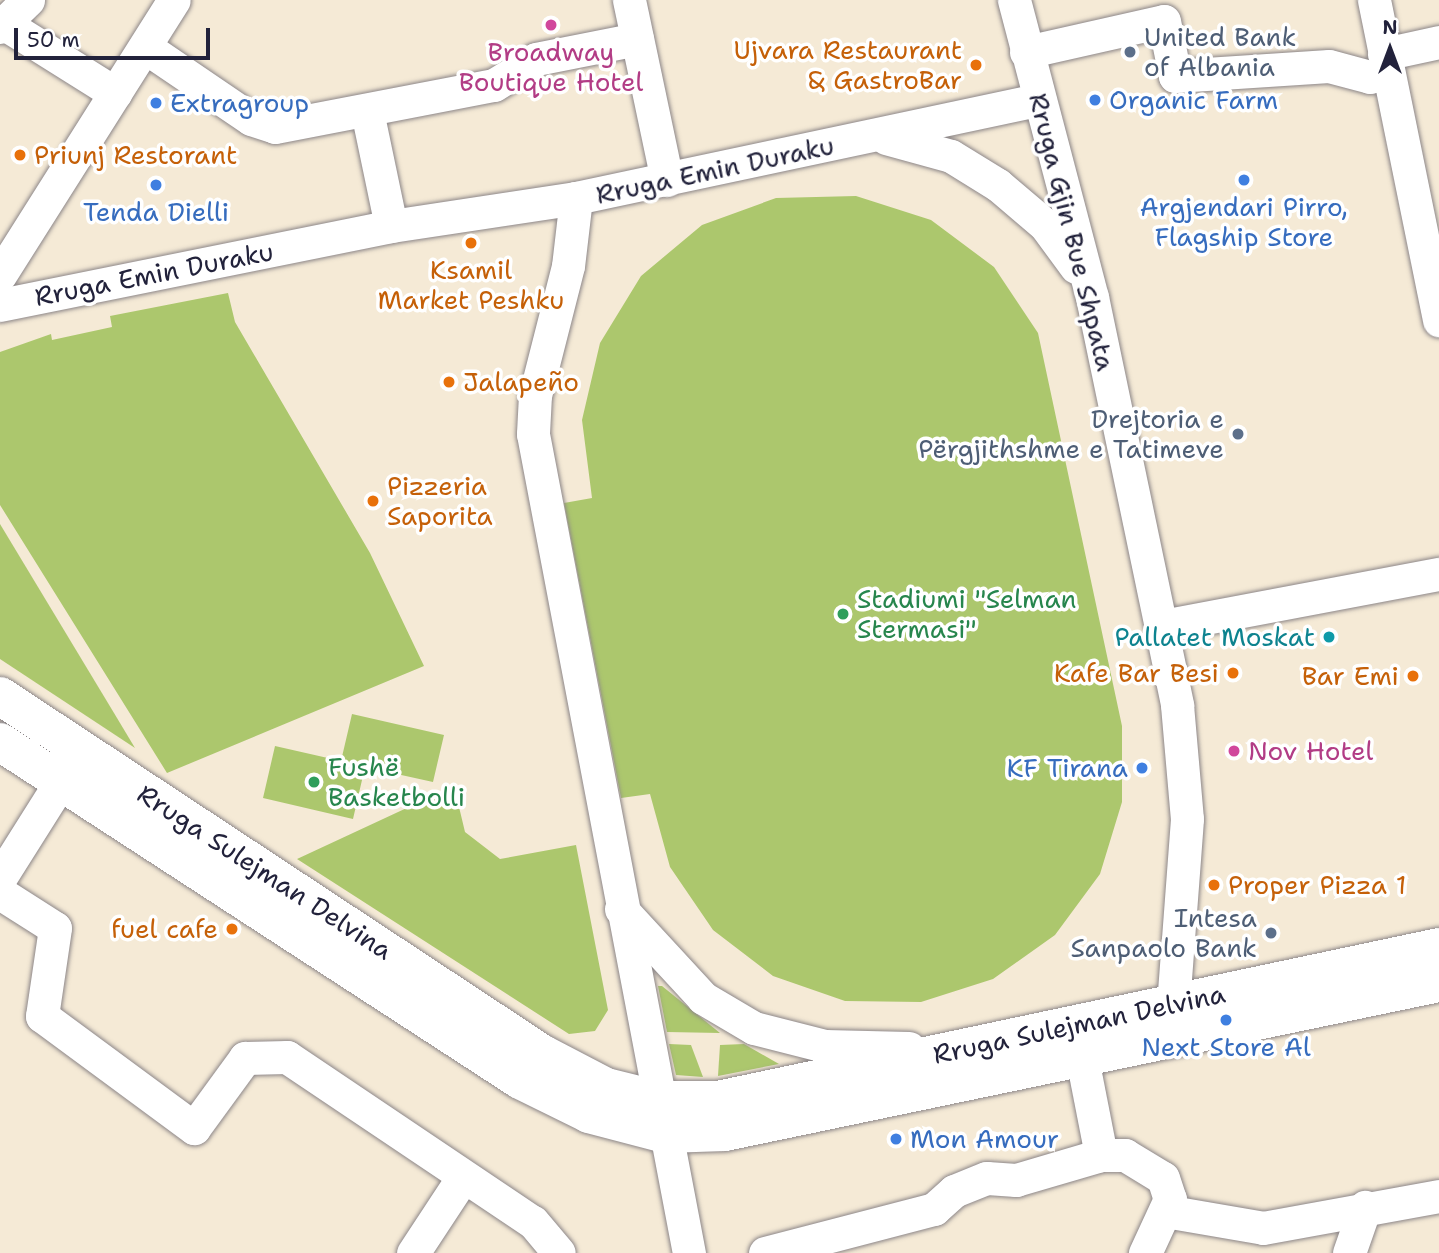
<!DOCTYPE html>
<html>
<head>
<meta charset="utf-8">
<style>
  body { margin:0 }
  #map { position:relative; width:1439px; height:1253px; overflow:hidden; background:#f5ead6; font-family:"Shantell Sans",sans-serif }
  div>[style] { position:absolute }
  .green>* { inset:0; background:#acc76d }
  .roads { filter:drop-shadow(0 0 2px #8c8688) drop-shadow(0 0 2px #8c8688) }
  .minor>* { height:33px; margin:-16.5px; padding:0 16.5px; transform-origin:16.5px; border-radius:16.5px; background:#fff }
  .major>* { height:38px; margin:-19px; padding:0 19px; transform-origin:19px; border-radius:19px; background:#fff }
  .dots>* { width:19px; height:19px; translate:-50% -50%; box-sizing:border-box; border:4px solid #fff; border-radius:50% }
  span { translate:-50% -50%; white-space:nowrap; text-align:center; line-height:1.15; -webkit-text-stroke:7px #fff; paint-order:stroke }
  .service-label { font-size:26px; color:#4e5e75 }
  .left { translate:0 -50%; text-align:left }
  .right { translate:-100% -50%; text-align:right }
  .food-label { font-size:26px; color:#c56008 }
  .hotel-label { font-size:26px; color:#b23c85 }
  .shop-label { font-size:26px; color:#366cbe }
  .street-label { font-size:26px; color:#22223b }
  .leisure-label { font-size:26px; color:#27864d }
  .culture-label { font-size:26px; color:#0d838f }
  .north { position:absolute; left:1355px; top:14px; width:70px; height:70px; -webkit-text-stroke:5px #fff; paint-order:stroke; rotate:0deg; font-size:19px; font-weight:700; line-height:28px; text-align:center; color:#22223b }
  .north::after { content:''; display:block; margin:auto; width:24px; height:32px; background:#22223b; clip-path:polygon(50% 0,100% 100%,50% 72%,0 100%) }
  .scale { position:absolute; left:14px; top:28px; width:196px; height:32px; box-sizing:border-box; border:4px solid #22223b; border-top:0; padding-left:9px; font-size:21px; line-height:24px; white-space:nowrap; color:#22223b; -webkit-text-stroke:5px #fff; paint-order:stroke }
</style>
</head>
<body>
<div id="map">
  <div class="green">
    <i style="clip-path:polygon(856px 196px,931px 220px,994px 267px,1038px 333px,1122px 726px,1122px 802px,1100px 874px,1055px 935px,993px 979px,921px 1002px,845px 1001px,773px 976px,713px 930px,670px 867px,650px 794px,621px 798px,564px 503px,592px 498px,582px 420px,600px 343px,641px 276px,702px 225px,776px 198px)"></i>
    <i style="clip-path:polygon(228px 293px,235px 322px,370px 553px,424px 666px,167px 773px,0 505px,0 352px,51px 334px,52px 340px,112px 327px,110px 316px)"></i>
    <i style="clip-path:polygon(0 524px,114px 713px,135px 748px,0 659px)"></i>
    <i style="clip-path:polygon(352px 714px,444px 735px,433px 782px,365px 767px,353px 819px,263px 798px,275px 746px,341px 761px)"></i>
    <i style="clip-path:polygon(454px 786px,465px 832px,500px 859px,576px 845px,608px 1010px,595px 1031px,569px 1034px,297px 859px)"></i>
    <i style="clip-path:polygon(658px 986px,662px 986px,720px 1033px,667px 1032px)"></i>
    <i style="clip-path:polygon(669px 1044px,691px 1045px,703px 1077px,676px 1075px)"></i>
    <i style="clip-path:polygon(744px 1044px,779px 1064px,718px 1076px,720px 1045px)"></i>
  </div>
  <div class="roads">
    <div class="minor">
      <i style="left:629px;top:0;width:184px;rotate:78.1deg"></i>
      <i style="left:1014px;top:0;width:307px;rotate:75.3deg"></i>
      <i style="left:1092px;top:297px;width:417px;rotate:78.2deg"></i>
      <i style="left:1177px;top:705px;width:114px;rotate:85deg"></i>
      <i style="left:1187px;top:819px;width:186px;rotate:94.3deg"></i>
      <i style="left:1374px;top:0;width:327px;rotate:78.5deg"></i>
      <i style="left:0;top:21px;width:136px;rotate:32.1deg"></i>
      <i style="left:0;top:27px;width:39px;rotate:-44deg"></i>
      <i style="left:145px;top:47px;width:128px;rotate:34.2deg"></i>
      <i style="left:251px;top:119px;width:25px;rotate:18deg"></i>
      <i style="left:275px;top:127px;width:223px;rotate:-10.9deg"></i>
      <i style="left:494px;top:85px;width:49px;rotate:-31.8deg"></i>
      <i style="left:536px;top:59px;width:103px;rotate:-11.2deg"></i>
      <i style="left:1026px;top:52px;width:141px;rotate:-12.7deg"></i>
      <i style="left:1164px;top:21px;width:56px;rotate:78.7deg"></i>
      <i style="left:1175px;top:76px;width:154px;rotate:-3.7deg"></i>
      <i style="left:1329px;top:66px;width:42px;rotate:15deg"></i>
      <i style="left:1370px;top:77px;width:18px;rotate:-13deg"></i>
      <i style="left:1384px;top:54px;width:56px;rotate:-12.3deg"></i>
      <i style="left:367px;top:111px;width:117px;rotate:78.2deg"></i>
      <i style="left:886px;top:138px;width:67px;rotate:15.5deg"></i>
      <i style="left:951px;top:156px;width:55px;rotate:31.7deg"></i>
      <i style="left:998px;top:185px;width:62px;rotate:40.4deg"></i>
      <i style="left:1045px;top:225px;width:52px;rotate:53.6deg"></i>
      <i style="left:576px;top:198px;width:68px;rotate:96.7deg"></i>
      <i style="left:568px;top:266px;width:133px;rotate:104.3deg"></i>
      <i style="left:535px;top:395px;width:39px;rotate:93deg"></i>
      <i style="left:533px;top:434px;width:834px;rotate:79.22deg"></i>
      <i style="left:0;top:275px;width:325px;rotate:-57.7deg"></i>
      <i style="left:0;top:305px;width:399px;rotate:-11.4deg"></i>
      <i style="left:391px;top:226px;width:187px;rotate:-8.6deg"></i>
      <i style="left:576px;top:198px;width:471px;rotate:-12deg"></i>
      <i style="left:1163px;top:626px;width:281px;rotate:-10.7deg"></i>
      <i style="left:0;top:878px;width:115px;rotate:-57.8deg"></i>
      <i style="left:0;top:893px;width:65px;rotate:32.5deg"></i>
      <i style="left:55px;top:928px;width:89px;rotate:98.4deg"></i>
      <i style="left:42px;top:1016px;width:189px;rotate:36.4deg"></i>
      <i style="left:194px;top:1128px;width:87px;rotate:-53.9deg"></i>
      <i style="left:245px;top:1058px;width:42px;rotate:-1.4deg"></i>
      <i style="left:287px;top:1057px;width:296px;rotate:33.9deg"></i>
      <i style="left:533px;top:1222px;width:40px;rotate:50deg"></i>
      <i style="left:621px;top:909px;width:121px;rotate:47.3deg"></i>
      <i style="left:703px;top:998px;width:59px;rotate:30.5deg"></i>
      <i style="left:754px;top:1028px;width:73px;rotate:14.2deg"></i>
      <i style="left:825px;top:1046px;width:84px;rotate:1.4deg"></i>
      <i style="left:1082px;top:1058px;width:99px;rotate:78.9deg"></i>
      <i style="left:1165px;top:1211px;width:99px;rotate:9.8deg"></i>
      <i style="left:1263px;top:1228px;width:179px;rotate:-10.3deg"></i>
      <i style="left:413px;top:1253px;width:91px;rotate:-56.7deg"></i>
      <i style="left:765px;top:1253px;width:175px;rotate:-14.6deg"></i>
      <i style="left:934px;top:1209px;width:27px;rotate:-42deg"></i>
      <i style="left:954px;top:1191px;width:35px;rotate:-22deg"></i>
      <i style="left:987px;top:1178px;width:29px;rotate:4deg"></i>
      <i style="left:1016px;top:1180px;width:89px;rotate:-16.4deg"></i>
      <i style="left:1101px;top:1155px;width:24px"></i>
      <i style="left:1125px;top:1155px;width:44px;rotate:31.2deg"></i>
      <i style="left:1163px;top:1178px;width:22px;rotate:72deg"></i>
      <i style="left:1170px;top:1199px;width:60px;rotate:114.8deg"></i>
      <i style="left:1349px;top:1253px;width:49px;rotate:-70.8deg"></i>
    </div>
    <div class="major">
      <i style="left:0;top:696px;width:648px;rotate:33.42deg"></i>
      <i style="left:541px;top:1053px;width:73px;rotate:27.6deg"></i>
      <i style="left:606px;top:1087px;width:55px;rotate:13.8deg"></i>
      <i style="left:659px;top:1100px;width:59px"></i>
      <i style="left:718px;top:1100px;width:737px;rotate:-11.98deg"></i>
      <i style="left:0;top:742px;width:620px;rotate:33.02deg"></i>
      <i style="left:520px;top:1080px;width:77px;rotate:26.2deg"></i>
      <i style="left:589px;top:1114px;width:79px;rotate:14.7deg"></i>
      <i style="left:665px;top:1134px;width:60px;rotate:-1.9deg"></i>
      <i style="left:725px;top:1132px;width:729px;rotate:-11.79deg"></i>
    </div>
  </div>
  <div class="dots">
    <i style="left:551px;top:25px;background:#d1479c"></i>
    <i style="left:1130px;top:52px;background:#5c6f8a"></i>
    <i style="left:976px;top:65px;background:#e8710a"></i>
    <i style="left:1095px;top:100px;background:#3f7fe0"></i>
    <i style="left:156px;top:103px;background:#3f7fe0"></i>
    <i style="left:20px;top:155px;background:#e8710a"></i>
    <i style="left:1244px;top:180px;background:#3f7fe0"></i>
    <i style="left:156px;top:185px;background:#3f7fe0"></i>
    <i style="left:471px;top:243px;background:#e8710a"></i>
    <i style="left:449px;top:382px;background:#e8710a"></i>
    <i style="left:1238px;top:434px;background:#5c6f8a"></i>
    <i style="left:373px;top:501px;background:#e8710a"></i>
    <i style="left:843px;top:614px;background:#2e9e5b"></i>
    <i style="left:1329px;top:637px;background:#0f9aa8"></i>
    <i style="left:1233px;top:673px;background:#e8710a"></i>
    <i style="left:1413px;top:676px;background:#e8710a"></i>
    <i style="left:1234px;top:751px;background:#d1479c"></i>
    <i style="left:1142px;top:768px;background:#3f7fe0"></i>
    <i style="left:314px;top:782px;background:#2e9e5b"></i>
    <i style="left:1214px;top:885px;background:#e8710a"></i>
    <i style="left:232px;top:929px;background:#e8710a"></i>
    <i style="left:1271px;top:933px;background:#5c6f8a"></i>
    <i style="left:1226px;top:1020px;background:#3f7fe0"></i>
    <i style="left:896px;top:1139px;background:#3f7fe0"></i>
  </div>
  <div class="service-label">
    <span class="left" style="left:1144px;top:52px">United Bank<br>of Albania</span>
    <span class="right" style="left:1224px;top:434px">Drejtoria e<br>Përgjithshme e Tatimeve</span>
    <span class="right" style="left:1257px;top:933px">Intesa<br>Sanpaolo Bank</span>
  </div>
  <div class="food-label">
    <span class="right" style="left:962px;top:65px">Ujvara Restaurant<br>&amp; GastroBar</span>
    <span class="left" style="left:34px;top:155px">Priunj Restorant</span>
    <span style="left:471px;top:285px">Ksamil<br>Market Peshku</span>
    <span class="left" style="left:463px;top:382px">Jalapeño</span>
    <span class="left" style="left:387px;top:501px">Pizzeria<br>Saporita</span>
    <span class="right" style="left:1219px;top:673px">Kafe Bar Besi</span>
    <span class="right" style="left:1399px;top:676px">Bar Emi</span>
    <span class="left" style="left:1228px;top:885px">Proper Pizza 1</span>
    <span class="right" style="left:218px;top:929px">fuel cafe</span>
  </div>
  <div class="hotel-label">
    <span style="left:551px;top:67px">Broadway<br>Boutique Hotel</span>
    <span class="left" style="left:1248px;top:751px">Nov Hotel</span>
  </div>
  <div class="shop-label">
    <span class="left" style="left:1109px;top:100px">Organic Farm</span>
    <span class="left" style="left:170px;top:103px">Extragroup</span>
    <span style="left:1244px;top:222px">Argjendari Pirro,<br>Flagship Store</span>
    <span style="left:156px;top:212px">Tenda Dielli</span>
    <span class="right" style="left:1128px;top:768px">KF Tirana</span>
    <span style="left:1226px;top:1047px">Next Store Al</span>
    <span class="left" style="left:910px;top:1139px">Mon Amour</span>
  </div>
  <div class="street-label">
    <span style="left:715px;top:170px;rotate:-12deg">Rruga Emin Duraku</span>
    <span style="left:1072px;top:232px;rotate:76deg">Rruga Gjin Bue Shpata</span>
    <span style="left:154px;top:274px;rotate:-11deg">Rruga Emin Duraku</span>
    <span style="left:265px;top:872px;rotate:33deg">Rruga Sulejman Delvina</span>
    <span style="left:1079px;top:1024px;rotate:-12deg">Rruga Sulejman Delvina</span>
  </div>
  <div class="leisure-label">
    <span class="left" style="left:857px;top:614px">Stadiumi "Selman<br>Stermasi"</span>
    <span class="left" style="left:328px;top:782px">Fushë<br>Basketbolli</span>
  </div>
  <div class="culture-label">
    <span class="right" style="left:1315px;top:637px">Pallatet Moskat</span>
  </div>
  <div class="north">N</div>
  <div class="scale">50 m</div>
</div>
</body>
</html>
